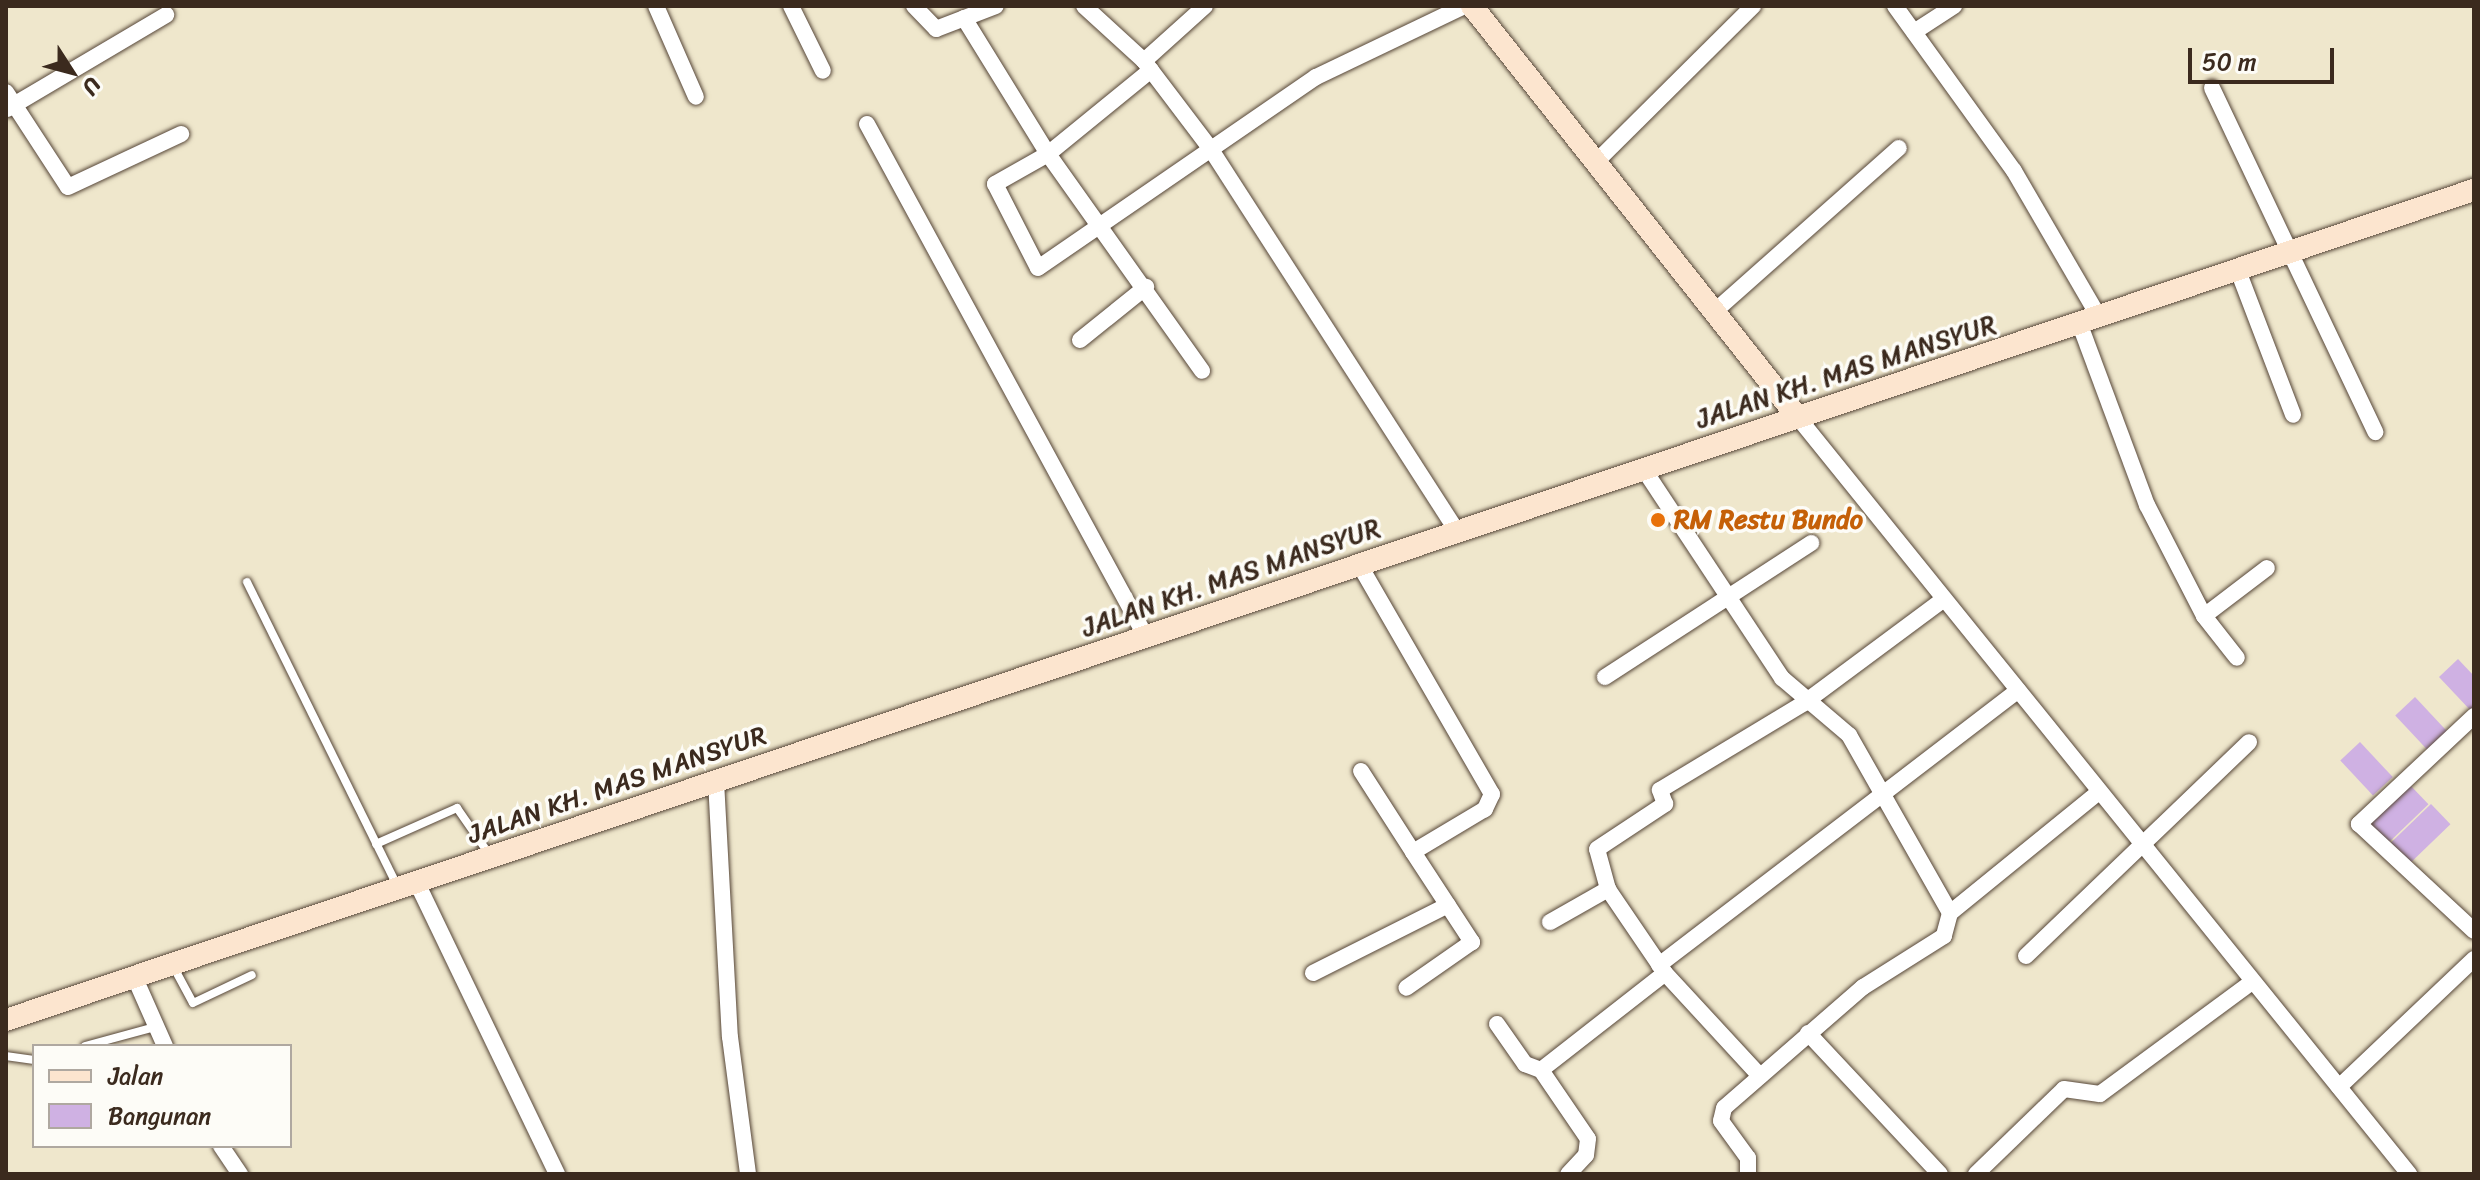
<!DOCTYPE html>
<html>
<head>
<meta charset="utf-8">
<style>
  body { margin:0 }
  #map { position:relative; width:2480px; height:1180px; overflow:hidden; background:#efe7cc; font-family:Sriracha,sans-serif }
  div>[style] { position:absolute }
  .building>* { inset:0; background:#cfb1e3; transform-origin:0 0 }
  .roads { filter:drop-shadow(0 0 2px #564638) drop-shadow(0 0 2px #564638) }
  .lane>* { height:8px; margin:-4px; padding:0 4px; transform-origin:4px; border-radius:4px; background:#fff }
  .street>* { height:16px; margin:-8px; padding:0 8px; transform-origin:8px; border-radius:8px; background:#fff }
  .secondary>* { height:22px; margin:-11px; padding:0 11px; transform-origin:11px; border-radius:11px; background:#fce5cf }
  .dots>* { width:22px; height:22px; translate:-50% -50%; box-sizing:border-box; border:4px solid #fdfcf7; border-radius:50% }
  span { translate:-50% -50%; white-space:nowrap; text-align:center; line-height:1.15; -webkit-text-stroke:7px #fdfcf7; paint-order:stroke }
  .street-label { font-size:26px; color:#3b2a1e }
  .food-label { font-size:26px; color:#c56008; font-weight:700 }
  .left { translate:0 -50%; text-align:left }
  .frame { position:absolute; inset:0; border:8px solid #3b2a1e; pointer-events:none }
  .legend { position:absolute; left:32px; top:1044px; width:260px; height:104px; box-sizing:border-box; background:#fdfcf7; border:2px solid #afa8a0; margin:0; padding:10px 14px; list-style:none; font-size:24px; color:#3b2a1e }
  .legend li { display:flex; align-items:center; gap:16px; height:40px }
  .legend b { width:40px; border:2px solid #afa8a0 }
  .north { position:absolute; left:32px; top:32px; width:80px; height:80px; -webkit-text-stroke:6px #fdfcf7; paint-order:stroke; rotate:126deg; font-size:22px; font-weight:700; line-height:32px; text-align:center; color:#3b2a1e }
  .north::after { content:''; display:block; margin:auto; width:28px; height:36px; background:#3b2a1e; clip-path:polygon(50% 0,100% 100%,50% 72%,0 100%) }
  .scale { position:absolute; left:2188px; top:48px; width:146px; height:36px; box-sizing:border-box; border:4px solid #3b2a1e; border-top:0; padding-left:10px; font-size:24px; line-height:28px; white-space:nowrap; color:#3b2a1e; -webkit-text-stroke:6px #fdfcf7; paint-order:stroke }
</style>
</head>
<body>
<div id="map">
  <div class="building">
    <i style="clip-path:polygon(2458px 659px,2474px 676px,2472px 712px,2439px 677px)"></i>
    <i style="left:2415px;top:697px;width:48px;height:27px;rotate:47deg"></i>
    <i style="left:2360px;top:742px;width:48px;height:27px;rotate:47deg"></i>
    <i style="left:2409px;top:784px;width:28px;height:57px;rotate:46deg"></i>
    <i style="left:2431px;top:804px;width:28px;height:57px;rotate:46deg"></i>
  </div>
  <div class="roads">
    <div class="lane">
      <i style="left:247px;top:582px;width:338px;rotate:63.7deg"></i>
      <i style="left:376px;top:844px;width:89px;rotate:-24deg"></i>
      <i style="left:457px;top:808px;width:60px;rotate:55.2deg"></i>
      <i style="left:172px;top:964px;width:44px;rotate:61.7deg"></i>
      <i style="left:193px;top:1003px;width:65px;rotate:-25.4deg"></i>
      <i style="left:85px;top:1046px;width:73px;rotate:-15.2deg"></i>
      <i style="left:6px;top:1056px;width:28px;rotate:8deg"></i>
    </div>
    <div class="street">
      <i style="left:656px;top:6px;width:99px;rotate:66.3deg"></i>
      <i style="left:791px;top:6px;width:72px;rotate:63.8deg"></i>
      <i style="left:914px;top:6px;width:32px;rotate:46deg"></i>
      <i style="left:936px;top:29px;width:64px;rotate:-21deg"></i>
      <i style="left:1084px;top:6px;width:81px;rotate:42.5deg"></i>
      <i style="left:1144px;top:61px;width:109px;rotate:52.8deg"></i>
      <i style="left:1210px;top:148px;width:456px;rotate:57.2deg"></i>
      <i style="left:1895px;top:6px;width:203px;rotate:54.2deg"></i>
      <i style="left:2014px;top:171px;width:169px;rotate:59.8deg"></i>
      <i style="left:964px;top:18px;width:160px;rotate:58.3deg"></i>
      <i style="left:1048px;top:154px;width:266px;rotate:54.6deg"></i>
      <i style="left:1914px;top:32px;width:48px;rotate:-33deg"></i>
      <i style="left:1144px;top:61px;width:82px;rotate:-42deg"></i>
      <i style="left:1151px;top:70px;width:133px;rotate:140.8deg"></i>
      <i style="left:1048px;top:154px;width:61px;rotate:150.5deg"></i>
      <i style="left:995px;top:184px;width:94px;rotate:62.9deg"></i>
      <i style="left:1038px;top:268px;width:337px;rotate:-34.5deg"></i>
      <i style="left:1316px;top:77px;width:164px;rotate:-25.6deg"></i>
      <i style="left:2212px;top:88px;width:381px;rotate:64.6deg"></i>
      <i style="left:6px;top:92px;width:113px;rotate:56.9deg"></i>
      <i style="left:68px;top:187px;width:125px;rotate:-25.1deg"></i>
      <i style="left:7px;top:109px;width:185px;rotate:-30.6deg"></i>
      <i style="left:867px;top:124px;width:584px;rotate:61.46deg"></i>
      <i style="left:1597px;top:161px;width:220px;rotate:-44.8deg"></i>
      <i style="left:2237px;top:268px;width:157px;rotate:69.1deg"></i>
      <i style="left:1714px;top:312px;width:247px;rotate:-41.6deg"></i>
      <i style="left:2080px;top:325px;width:192px;rotate:69.6deg"></i>
      <i style="left:2147px;top:505px;width:125px;rotate:62.8deg"></i>
      <i style="left:2204px;top:616px;width:53px;rotate:51.8deg"></i>
      <i style="left:1080px;top:340px;width:85px;rotate:-38.8deg"></i>
      <i style="left:1796px;top:415px;width:976px;rotate:51.07deg"></i>
      <i style="left:1643px;top:468px;width:252px;rotate:56.5deg"></i>
      <i style="left:1782px;top:678px;width:88px;rotate:40.4deg"></i>
      <i style="left:1849px;top:735px;width:205px;rotate:60.4deg"></i>
      <i style="left:1950px;top:913px;width:24px;rotate:105deg"></i>
      <i style="left:1944px;top:936px;width:96px;rotate:147.8deg"></i>
      <i style="left:1863px;top:987px;width:184px;rotate:139deg"></i>
      <i style="left:1724px;top:1108px;width:13px;rotate:103deg"></i>
      <i style="left:1721px;top:1121px;width:46px;rotate:53.9deg"></i>
      <i style="left:1748px;top:1158px;width:16px;rotate:90deg"></i>
      <i style="left:1359px;top:564px;width:266px;rotate:60deg"></i>
      <i style="left:1492px;top:794px;width:17px;rotate:115deg"></i>
      <i style="left:1485px;top:809px;width:84px;rotate:149.2deg"></i>
      <i style="left:1413px;top:852px;width:108px;rotate:56.8deg"></i>
      <i style="left:1472px;top:942px;width:80px;rotate:145.1deg"></i>
      <i style="left:2204px;top:616px;width:79px;rotate:-37.3deg"></i>
      <i style="left:1605px;top:677px;width:246px;rotate:-33deg"></i>
      <i style="left:2474px;top:716px;width:158px;rotate:136.8deg"></i>
      <i style="left:2359px;top:824px;width:157px;rotate:42.9deg"></i>
      <i style="left:1361px;top:771px;width:96px;rotate:57.3deg"></i>
      <i style="left:716px;top:781px;width:256px;rotate:86.9deg"></i>
      <i style="left:730px;top:1037px;width:138px;rotate:82.5deg"></i>
      <i style="left:417px;top:883px;width:323px;rotate:64.3deg"></i>
      <i style="left:1950px;top:913px;width:192px;rotate:-39.1deg"></i>
      <i style="left:1550px;top:922px;width:67px;rotate:-29.6deg"></i>
      <i style="left:2026px;top:956px;width:309px;rotate:-43.8deg"></i>
      <i style="left:1659px;top:965px;width:452px;rotate:-37.4deg"></i>
      <i style="left:1313px;top:973px;width:151px;rotate:-26.7deg"></i>
      <i style="left:134px;top:976px;width:77px;rotate:66.1deg"></i>
      <i style="left:1497px;top:1024px;width:49px;rotate:55deg"></i>
      <i style="left:1525px;top:1064px;width:17px;rotate:21deg"></i>
      <i style="left:1541px;top:1070px;width:157px;rotate:-38deg"></i>
      <i style="left:1808px;top:1033px;width:193px;rotate:46.9deg"></i>
      <i style="left:1541px;top:1070px;width:83px;rotate:55.7deg"></i>
      <i style="left:1588px;top:1139px;width:16px;rotate:97deg"></i>
      <i style="left:1586px;top:1155px;width:26px;rotate:133deg"></i>
      <i style="left:1760px;top:1076px;width:140px;rotate:-132.7deg"></i>
      <i style="left:1665px;top:973px;width:102px;rotate:-124.2deg"></i>
      <i style="left:1608px;top:889px;width:41px;rotate:-105.4deg"></i>
      <i style="left:1597px;top:849px;width:82px;rotate:-33.5deg"></i>
      <i style="left:1665px;top:804px;width:15px;rotate:-110deg"></i>
      <i style="left:1660px;top:790px;width:168px;rotate:-31.1deg"></i>
      <i style="left:1804px;top:703px;width:174px;rotate:-36.6deg"></i>
      <i style="left:2339px;top:1087px;width:186px;rotate:-43.5deg"></i>
      <i style="left:221px;top:1146px;width:34px;rotate:56deg"></i>
      <i style="left:1976px;top:1174px;width:122px;rotate:-44deg"></i>
      <i style="left:2064px;top:1089px;width:36px;rotate:8deg"></i>
      <i style="left:2100px;top:1094px;width:189px;rotate:-36.4deg"></i>
    </div>
    <div class="secondary">
      <i style="left:1472px;top:6px;width:522px;rotate:51.61deg"></i>
      <i style="left:6px;top:1020px;width:2604px;rotate:-18.59deg"></i>
    </div>
  </div>
  <div class="dots">
    <i style="left:1658px;top:520px;background:#e8710a"></i>
  </div>
  <div class="street-label">
    <span style="left:1846px;top:372px;rotate:-18deg">JALAN KH. MAS MANSYUR</span>
    <span style="left:1231px;top:578px;rotate:-19deg">JALAN KH. MAS MANSYUR</span>
    <span style="left:617px;top:785px;rotate:-19deg">JALAN KH. MAS MANSYUR</span>
  </div>
  <div class="food-label">
    <span class="left" style="left:1674px;top:520px">RM Restu Bundo</span>
  </div>
  <div class="frame"></div>
  <ul class="legend">
  <li><b style="height:10px;background:#fce5cf"></b>Jalan</li>
  <li><b style="height:22px;background:#cfb1e3"></b>Bangunan</li>
  </ul>
  <div class="north">U</div>
  <div class="scale">50 m</div>
</div>
</body>
</html>
